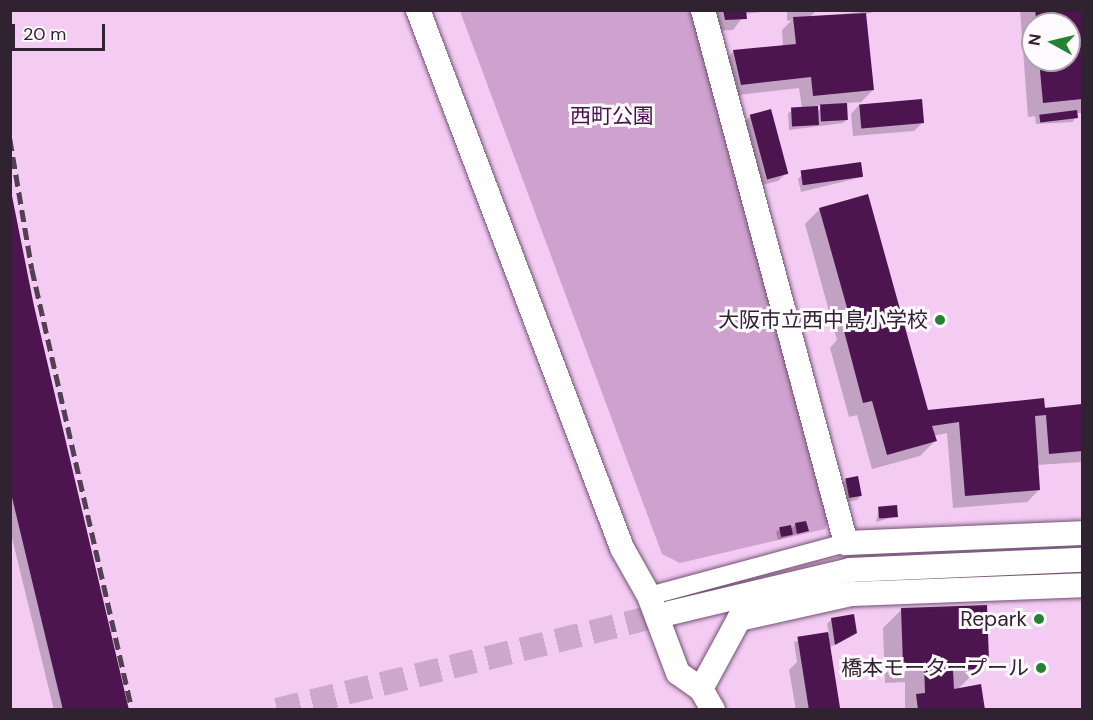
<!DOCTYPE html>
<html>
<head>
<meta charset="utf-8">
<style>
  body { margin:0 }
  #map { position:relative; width:1093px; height:720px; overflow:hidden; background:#f3cbf3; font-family:"DM Sans","Noto Sans JP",sans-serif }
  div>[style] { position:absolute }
  .green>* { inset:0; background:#cea1cf }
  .shadow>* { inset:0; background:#0003 }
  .building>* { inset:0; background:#4d1550; transform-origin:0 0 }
  .minor-tunnel>* { height:24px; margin-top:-12px; transform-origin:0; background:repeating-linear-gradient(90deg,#cca9cc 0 24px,transparent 0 36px) }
  .roads { filter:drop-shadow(0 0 2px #735174) drop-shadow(0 0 2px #735174) }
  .pedestrian>* { height:18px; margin:-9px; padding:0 9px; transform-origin:9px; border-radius:9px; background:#fff }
  .minor>* { height:24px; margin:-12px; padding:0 12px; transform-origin:12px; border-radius:12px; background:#fff }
  .rail>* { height:4.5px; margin-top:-2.25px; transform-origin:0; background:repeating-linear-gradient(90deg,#523f52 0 12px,transparent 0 18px) }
  .dots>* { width:16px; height:16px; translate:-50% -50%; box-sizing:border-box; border:3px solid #fefafe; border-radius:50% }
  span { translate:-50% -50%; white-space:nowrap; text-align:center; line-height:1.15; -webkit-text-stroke:6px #fefafe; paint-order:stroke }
  .park-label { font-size:21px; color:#49104c }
  .poi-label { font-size:21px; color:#312231 }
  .right { translate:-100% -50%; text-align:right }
  .frame { position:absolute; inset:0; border:12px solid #312231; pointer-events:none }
  .north { position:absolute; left:1021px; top:12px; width:60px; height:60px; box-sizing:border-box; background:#fefafe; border:2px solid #aca4ac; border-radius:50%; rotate:278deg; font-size:16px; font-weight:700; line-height:24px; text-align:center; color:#312231 }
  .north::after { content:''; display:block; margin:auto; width:21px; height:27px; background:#258233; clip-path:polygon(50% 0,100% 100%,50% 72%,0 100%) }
  .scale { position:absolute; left:12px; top:24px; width:93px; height:27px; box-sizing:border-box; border:3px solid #312231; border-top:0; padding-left:8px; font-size:18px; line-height:21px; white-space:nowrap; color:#312231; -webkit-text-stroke:4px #fefafe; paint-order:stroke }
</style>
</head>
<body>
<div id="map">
  <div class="green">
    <i style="clip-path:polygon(460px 11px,693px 11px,829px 518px,825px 529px,680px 563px,662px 554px)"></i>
  </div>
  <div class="shadow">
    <i style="clip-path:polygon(708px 10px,776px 10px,745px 14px,733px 30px,713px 31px)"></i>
    <i style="clip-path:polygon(evenodd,787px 10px,817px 10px,810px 17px,882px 10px,865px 14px,873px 90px,861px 102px,845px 103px,847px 119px,843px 123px,789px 130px,788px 113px,802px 108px,799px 88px,730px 96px,722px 63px,734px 51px,783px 46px,782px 30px,792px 20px,787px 21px,787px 10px,824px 105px,817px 112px,816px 106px,824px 105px)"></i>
    <i style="clip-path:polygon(evenodd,1020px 10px,1082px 10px,1082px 113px,1076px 113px,1073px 122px,1036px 124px,1035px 116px,1028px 117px,1020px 10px,1033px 24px,1069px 24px,1069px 60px,1033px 60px,1033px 24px)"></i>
    <i style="clip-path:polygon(859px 105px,922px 123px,914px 131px,853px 136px,851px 114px)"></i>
    <i style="clip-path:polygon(751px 116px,786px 173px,778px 181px,758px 186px,743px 124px)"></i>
    <i style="clip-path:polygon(802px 175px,862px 177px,801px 192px,798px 179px)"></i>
    <i style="clip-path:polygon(10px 188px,33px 306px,127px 710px,54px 710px,10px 530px)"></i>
    <i style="clip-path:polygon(820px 209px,927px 412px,1082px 406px,1082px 462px,1037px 465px,1039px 490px,1027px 502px,953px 508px,947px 433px,933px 436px,935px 441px,920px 456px,872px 469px,857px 415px,849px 417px,830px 348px,837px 340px,805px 224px)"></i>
    <i style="clip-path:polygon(846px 480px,861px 496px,857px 500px,846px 502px,842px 484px)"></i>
    <i style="clip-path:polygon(879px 508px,897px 516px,876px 522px)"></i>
    <i style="clip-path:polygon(795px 525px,807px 530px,778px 540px,776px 532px,780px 529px,790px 530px)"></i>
    <i style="clip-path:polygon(902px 609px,987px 660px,958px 689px,983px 710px,905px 710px,905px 682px,885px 683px,883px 628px)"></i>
    <i style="clip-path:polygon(831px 620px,856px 632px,829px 648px,839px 710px,796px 710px,789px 670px,797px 662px,794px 642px,829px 633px,827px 624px)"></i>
  </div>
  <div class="building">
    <i style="clip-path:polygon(723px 10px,746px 10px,747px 19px,725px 20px)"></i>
    <i style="clip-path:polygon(1035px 10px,1082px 10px,1082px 99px,1043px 103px,1039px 60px,1069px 60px,1069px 24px,1037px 24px)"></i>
    <i style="clip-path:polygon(866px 13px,874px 90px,813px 96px,811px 77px,741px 85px,733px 50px,796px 44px,793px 17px)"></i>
    <i style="left:922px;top:99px;width:24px;height:63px;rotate:85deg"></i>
    <i style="left:847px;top:103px;width:17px;height:27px;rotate:87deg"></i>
    <i style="left:818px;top:106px;width:19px;height:27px;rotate:87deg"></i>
    <i style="left:771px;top:109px;width:67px;height:22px;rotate:75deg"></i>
    <i style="left:1077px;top:110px;width:8px;height:38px;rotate:83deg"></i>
    <i style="left:861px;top:162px;width:15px;height:61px;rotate:82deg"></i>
    <i style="clip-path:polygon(10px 186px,34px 306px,129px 710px,63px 710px,10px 489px)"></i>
    <i style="clip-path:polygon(868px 194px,928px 410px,1044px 398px,1045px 408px,1082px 404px,1082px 451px,1049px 454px,1046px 415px,1035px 416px,1040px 490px,965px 496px,959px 422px,932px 426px,937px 441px,887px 455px,872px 401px,863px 403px,844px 331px,853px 329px,819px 208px)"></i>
    <i style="left:858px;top:476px;width:20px;height:13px;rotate:79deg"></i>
    <i style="left:897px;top:505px;width:12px;height:19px;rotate:85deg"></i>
    <i style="clip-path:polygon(806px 521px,809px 531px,797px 534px,795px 523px)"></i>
    <i style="left:791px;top:525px;width:10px;height:12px;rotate:79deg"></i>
    <i style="clip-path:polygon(987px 605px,989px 661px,981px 661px,981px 669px,953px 670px,954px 689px,981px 684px,985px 710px,918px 710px,916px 694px,925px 693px,924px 664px,903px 665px,901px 608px)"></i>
    <i style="clip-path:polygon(854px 614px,857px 633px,835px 645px,831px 618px)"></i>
    <i style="left:828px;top:632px;width:79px;height:31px;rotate:81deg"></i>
  </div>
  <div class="minor-tunnel">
    <i style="left:277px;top:710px;width:405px;rotate:-13.9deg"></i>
  </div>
  <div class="roads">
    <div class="pedestrian">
      <i style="left:649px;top:596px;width:204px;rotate:-15.1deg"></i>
    </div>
    <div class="minor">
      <i style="left:418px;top:10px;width:575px;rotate:69.23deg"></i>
      <i style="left:622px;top:548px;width:55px;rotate:60.6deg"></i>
      <i style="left:649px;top:596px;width:82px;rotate:69.4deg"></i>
      <i style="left:678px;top:673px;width:28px;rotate:35deg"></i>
      <i style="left:701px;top:689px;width:24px;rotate:60deg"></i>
      <i style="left:703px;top:10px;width:552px;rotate:74.98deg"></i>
      <i style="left:846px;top:543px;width:236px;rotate:-2.4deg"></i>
      <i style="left:670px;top:613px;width:185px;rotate:-13.4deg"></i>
      <i style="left:850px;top:570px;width:232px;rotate:-2.5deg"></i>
      <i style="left:701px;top:689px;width:80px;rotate:-61.5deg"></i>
      <i style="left:739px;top:619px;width:116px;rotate:-12.5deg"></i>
      <i style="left:852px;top:594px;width:230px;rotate:-2.2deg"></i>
    </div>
  </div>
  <div class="rail">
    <i style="left:10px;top:139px;width:132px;rotate:80.4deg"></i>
    <i style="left:32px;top:269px;width:452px;rotate:77.2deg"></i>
  </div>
  <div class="dots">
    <i style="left:940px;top:320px;background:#258233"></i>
    <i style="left:1039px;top:619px;background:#258233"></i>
    <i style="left:1041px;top:668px;background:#258233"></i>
  </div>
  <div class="park-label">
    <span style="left:612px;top:116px">西町公園</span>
  </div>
  <div class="poi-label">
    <span class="right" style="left:928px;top:320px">大阪市立西中島小学校</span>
    <span class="right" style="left:1027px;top:619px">Repark</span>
    <span class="right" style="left:1029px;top:668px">橋本モータープール</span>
  </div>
  <div class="frame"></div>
  <div class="north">N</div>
  <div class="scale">20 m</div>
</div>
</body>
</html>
